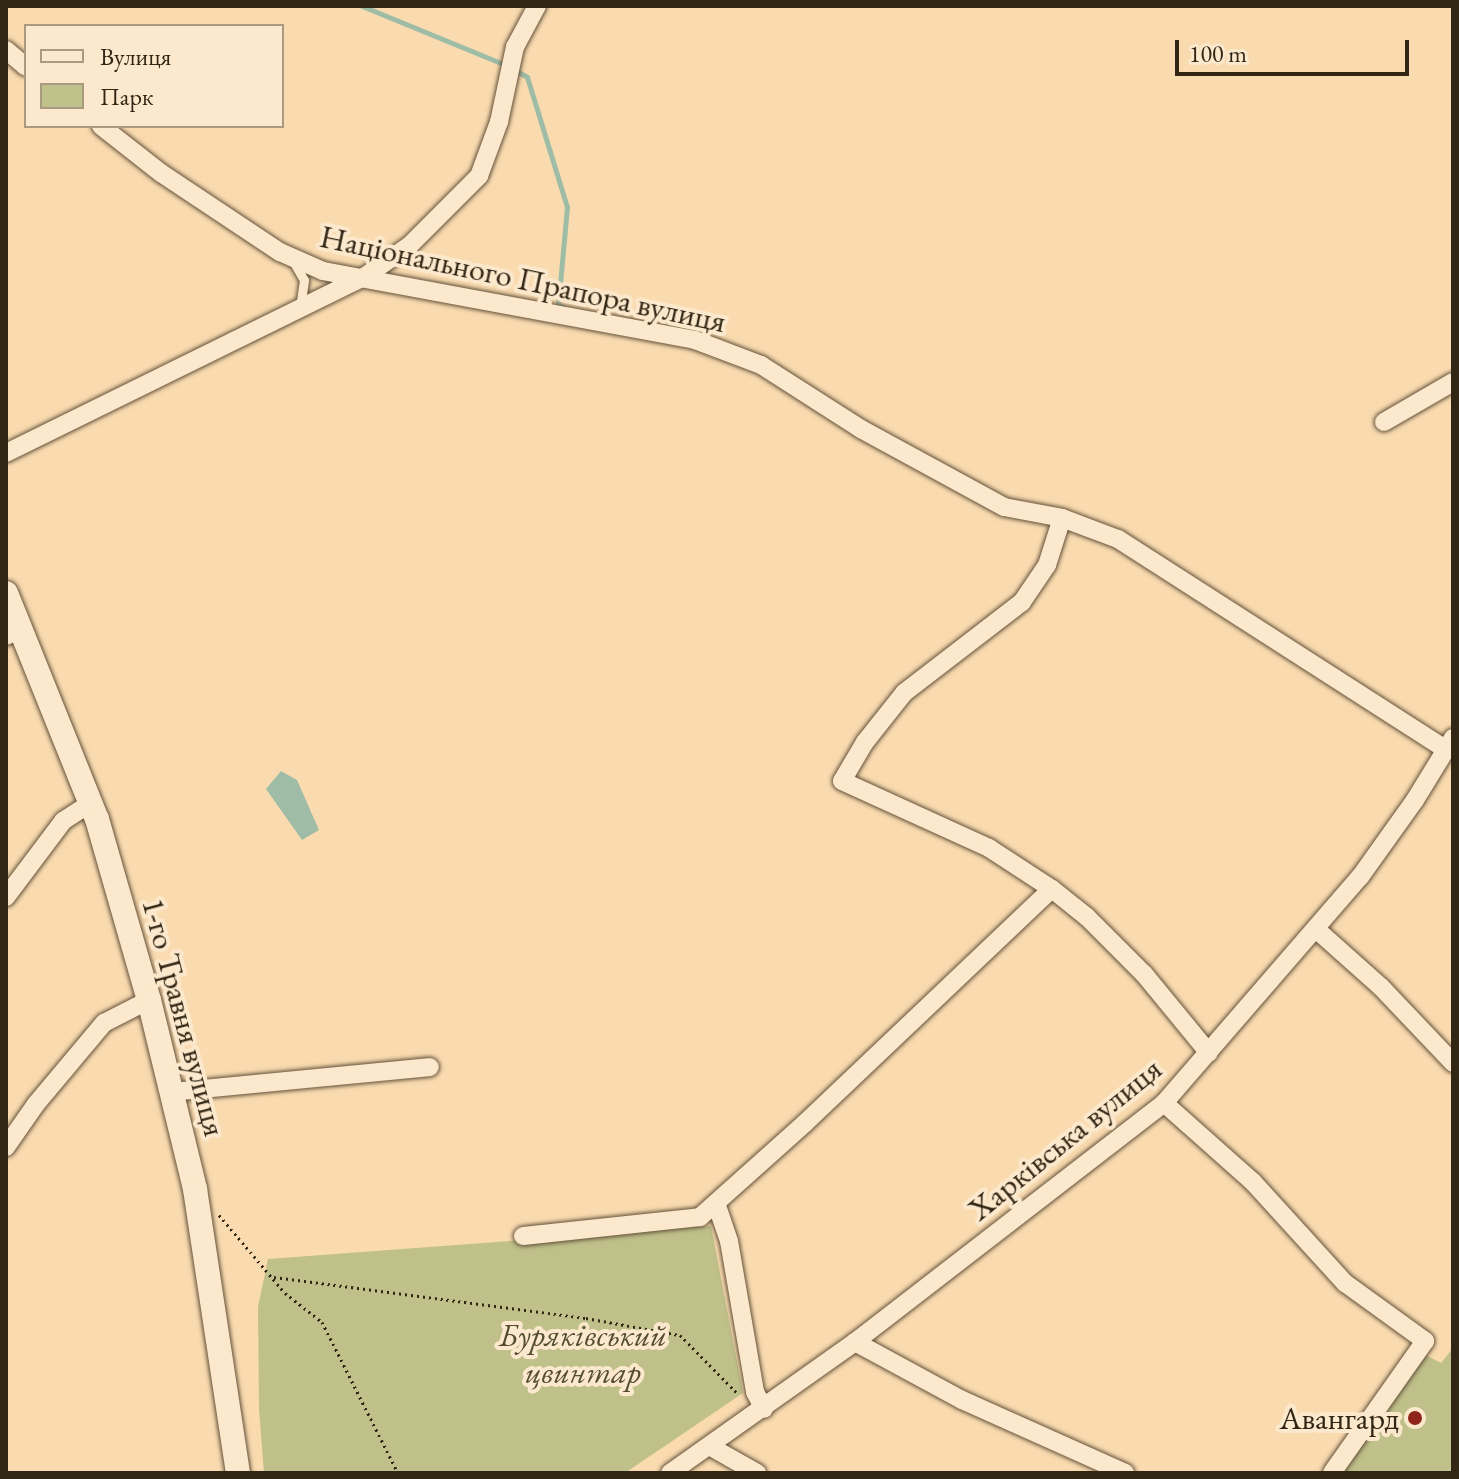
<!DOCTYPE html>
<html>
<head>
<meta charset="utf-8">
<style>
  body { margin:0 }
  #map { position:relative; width:1459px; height:1479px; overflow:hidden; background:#fadbb0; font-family:"EB Garamond",serif }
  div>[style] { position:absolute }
  .green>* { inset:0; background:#bfc08a }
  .water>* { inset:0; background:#9fbca6 }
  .stream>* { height:5px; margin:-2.5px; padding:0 2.5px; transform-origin:2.5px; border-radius:2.5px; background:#9fbca6 }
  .path>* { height:3px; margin-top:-1.5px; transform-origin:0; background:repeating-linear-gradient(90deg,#312514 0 2px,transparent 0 6px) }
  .roads { filter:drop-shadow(0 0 2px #63523b) drop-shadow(0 0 2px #63523b) }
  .lane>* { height:9px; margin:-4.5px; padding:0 4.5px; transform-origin:4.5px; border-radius:4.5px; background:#fce8cc }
  .street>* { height:18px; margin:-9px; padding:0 9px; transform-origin:9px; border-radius:9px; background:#fce8cc }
  .secondary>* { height:24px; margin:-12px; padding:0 12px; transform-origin:12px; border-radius:12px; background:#fce8cc }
  .dots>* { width:22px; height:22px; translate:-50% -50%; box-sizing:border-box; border:4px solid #fce8cc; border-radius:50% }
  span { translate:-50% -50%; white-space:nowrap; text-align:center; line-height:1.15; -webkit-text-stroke:8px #fce8cc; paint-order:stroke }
  .street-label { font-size:32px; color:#312514 }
  .park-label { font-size:32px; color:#544c32; font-style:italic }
  .poi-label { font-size:32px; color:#312514 }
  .right { translate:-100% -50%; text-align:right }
  .frame { position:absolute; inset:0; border:8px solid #312514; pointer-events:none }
  .legend { position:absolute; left:24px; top:24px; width:260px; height:104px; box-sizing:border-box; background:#fce8cc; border:2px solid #ab9a82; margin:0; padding:10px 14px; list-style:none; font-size:24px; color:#312514 }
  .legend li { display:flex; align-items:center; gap:16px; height:40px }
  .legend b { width:40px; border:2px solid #ab9a82 }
  .scale { position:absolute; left:1175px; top:40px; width:234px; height:36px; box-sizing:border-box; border:4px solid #312514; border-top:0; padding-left:10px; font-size:24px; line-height:28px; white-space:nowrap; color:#312514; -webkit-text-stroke:6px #fce8cc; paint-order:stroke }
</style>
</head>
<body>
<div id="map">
  <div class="green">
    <i style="clip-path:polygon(711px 1226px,743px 1393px,625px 1473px,264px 1473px,259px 1409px,258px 1307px,268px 1259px)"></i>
    <i style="clip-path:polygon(1453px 1348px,1453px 1473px,1340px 1473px,1422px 1353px,1441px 1363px)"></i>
  </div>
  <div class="water">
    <i style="clip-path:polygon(281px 771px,297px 780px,319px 830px,302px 840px,266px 789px)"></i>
  </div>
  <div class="stream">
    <i style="left:362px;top:6px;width:156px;rotate:22.3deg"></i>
    <i style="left:515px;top:70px;width:14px;rotate:30deg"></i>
    <i style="left:527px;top:77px;width:136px;rotate:72.9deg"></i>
    <i style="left:567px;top:207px;width:99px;rotate:95.2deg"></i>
    <i style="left:558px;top:306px;width:5px;rotate:11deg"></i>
  </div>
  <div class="path">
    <i style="left:219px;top:1215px;width:102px;rotate:49.8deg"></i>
    <i style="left:285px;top:1293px;width:47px;rotate:38.1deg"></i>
    <i style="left:322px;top:1322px;width:169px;rotate:63.3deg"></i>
    <i style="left:274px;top:1277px;width:315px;rotate:7.5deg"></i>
    <i style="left:586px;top:1318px;width:96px;rotate:10.3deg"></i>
    <i style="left:680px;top:1335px;width:81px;rotate:45.5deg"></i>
  </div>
  <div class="roads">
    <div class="lane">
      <i style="left:293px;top:261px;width:22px;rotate:60deg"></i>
      <i style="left:304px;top:280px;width:27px;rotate:98deg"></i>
    </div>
    <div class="street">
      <i style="left:6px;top:50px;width:26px;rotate:40deg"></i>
      <i style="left:101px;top:126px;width:76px;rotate:38.1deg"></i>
      <i style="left:161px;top:173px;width:143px;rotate:33.6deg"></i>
      <i style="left:280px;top:252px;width:47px;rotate:23.8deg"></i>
      <i style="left:323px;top:271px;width:378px;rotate:10.5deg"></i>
      <i style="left:695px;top:340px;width:71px;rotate:20.7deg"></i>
      <i style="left:761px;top:365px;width:119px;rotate:32.6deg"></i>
      <i style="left:861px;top:429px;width:163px;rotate:28.6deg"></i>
      <i style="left:1004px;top:507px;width:59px;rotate:10.7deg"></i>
      <i style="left:1062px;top:518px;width:60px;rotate:20.6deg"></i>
      <i style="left:1118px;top:539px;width:387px;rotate:32.7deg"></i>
      <i style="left:1384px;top:422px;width:80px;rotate:-30.1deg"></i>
      <i style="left:6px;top:453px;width:399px;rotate:-26.2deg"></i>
      <i style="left:364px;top:277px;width:56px;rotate:-34.8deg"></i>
      <i style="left:410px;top:245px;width:98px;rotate:-45deg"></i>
      <i style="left:479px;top:176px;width:58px;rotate:-69.7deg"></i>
      <i style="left:499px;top:122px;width:77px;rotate:-78deg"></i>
      <i style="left:515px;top:47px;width:47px;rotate:-61.8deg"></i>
      <i style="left:1062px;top:518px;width:49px;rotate:107.7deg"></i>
      <i style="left:1047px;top:565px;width:45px;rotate:124deg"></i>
      <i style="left:1022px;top:602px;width:149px;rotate:142.4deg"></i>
      <i style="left:904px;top:693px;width:63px;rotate:128.5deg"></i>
      <i style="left:865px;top:742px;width:45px;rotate:120.5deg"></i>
      <i style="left:842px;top:781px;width:162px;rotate:24.5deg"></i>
      <i style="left:989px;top:848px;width:75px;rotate:33.1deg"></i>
      <i style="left:1052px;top:889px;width:45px;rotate:38.7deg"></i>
      <i style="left:1087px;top:917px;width:81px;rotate:45deg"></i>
      <i style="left:1144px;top:974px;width:102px;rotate:50.6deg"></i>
      <i style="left:6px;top:636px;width:16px;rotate:-27deg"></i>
      <i style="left:6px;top:897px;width:95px;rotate:-53.1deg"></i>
      <i style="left:63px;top:821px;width:33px;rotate:-33deg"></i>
      <i style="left:1317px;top:930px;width:86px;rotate:41.7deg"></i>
      <i style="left:1381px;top:987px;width:105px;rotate:46.5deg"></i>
      <i style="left:171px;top:1092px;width:260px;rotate:-5.5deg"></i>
      <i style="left:1164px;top:1103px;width:119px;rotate:41.6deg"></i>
      <i style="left:1253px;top:1182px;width:137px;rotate:47.7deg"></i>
      <i style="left:1345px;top:1283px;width:99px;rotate:35.9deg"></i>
      <i style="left:1425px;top:1341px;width:161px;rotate:125.2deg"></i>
      <i style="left:6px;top:1147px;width:52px;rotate:-55.1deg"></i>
      <i style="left:36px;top:1104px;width:106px;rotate:-50deg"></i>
      <i style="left:104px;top:1023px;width:51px;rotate:-27.1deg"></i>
      <i style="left:716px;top:1203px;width:40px;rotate:71.1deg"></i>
      <i style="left:729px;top:1241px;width:153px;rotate:80.2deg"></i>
      <i style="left:755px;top:1392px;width:19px;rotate:62deg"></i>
      <i style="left:523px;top:1236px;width:178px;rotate:-6.1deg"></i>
      <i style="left:700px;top:1217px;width:141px;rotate:-41.8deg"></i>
      <i style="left:805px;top:1123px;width:340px;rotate:-43.5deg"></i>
      <i style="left:855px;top:1342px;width:122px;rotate:28.5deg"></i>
      <i style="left:962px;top:1400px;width:179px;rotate:24.1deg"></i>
      <i style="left:711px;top:1447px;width:53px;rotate:29.5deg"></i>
      <i style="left:670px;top:1473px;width:227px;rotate:-35.3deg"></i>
      <i style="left:855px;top:1342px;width:391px;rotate:-37.7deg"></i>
      <i style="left:1164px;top:1103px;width:299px;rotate:-49.1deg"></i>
      <i style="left:1360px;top:877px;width:95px;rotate:-54.5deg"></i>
      <i style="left:1415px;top:800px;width:73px;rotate:-58.5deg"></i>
    </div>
    <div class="secondary">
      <i style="left:6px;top:593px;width:244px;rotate:68.1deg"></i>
      <i style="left:97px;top:819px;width:188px;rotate:74deg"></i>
      <i style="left:149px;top:1000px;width:195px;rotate:76.3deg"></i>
      <i style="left:195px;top:1189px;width:287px;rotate:81.4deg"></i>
    </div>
  </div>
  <div class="dots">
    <i style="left:1415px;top:1418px;background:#8f2418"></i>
  </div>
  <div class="street-label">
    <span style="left:523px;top:279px;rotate:12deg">Національного Прапора вулиця</span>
    <span style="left:184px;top:1017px;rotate:75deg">1-го Травня вулиця</span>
    <span style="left:1065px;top:1139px;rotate:-39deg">Харківська вулиця</span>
  </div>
  <div class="park-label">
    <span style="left:583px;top:1354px">Буряківський<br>цвинтар</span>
  </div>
  <div class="poi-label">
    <span class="right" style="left:1399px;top:1418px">Авангард</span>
  </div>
  <div class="frame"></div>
  <ul class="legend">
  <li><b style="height:10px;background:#fce8cc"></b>Вулиця</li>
  <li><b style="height:22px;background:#bfc08a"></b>Парк</li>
  </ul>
  <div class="scale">100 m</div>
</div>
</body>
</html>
